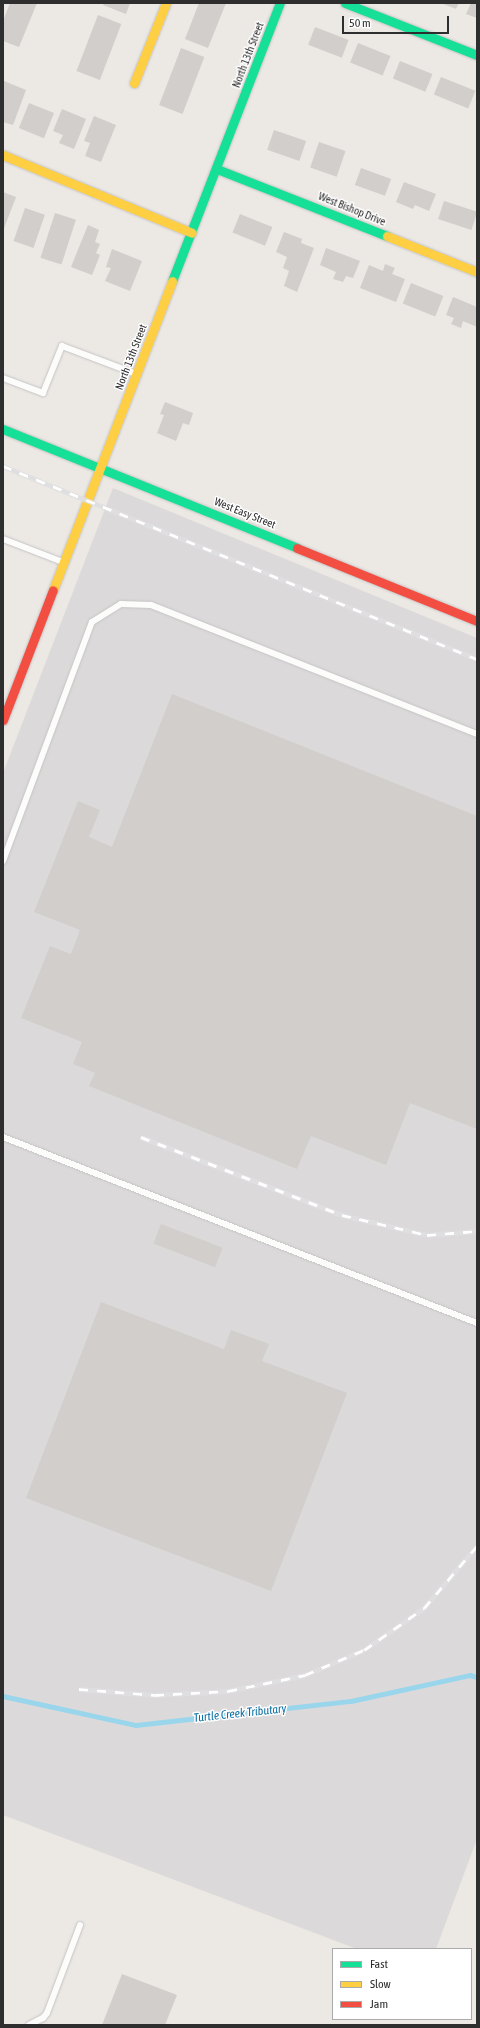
<!DOCTYPE html>
<html>
<head>
<meta charset="utf-8">
<style>
  body { margin:0 }
  #map { position:relative; width:480px; height:2028px; overflow:hidden; background:#ece8e4; font-family:"Asap Condensed",sans-serif }
  div>[style] { position:absolute }
  .industrial>* { inset:0; background:#dcd9db }
  .stream>* { height:4.5px; margin:-2.25px; padding:0 2.25px; transform-origin:2.25px; border-radius:2.25px; background:#99d6ec }
  .building>* { inset:0; background:#d1cecb; transform-origin:0 0 }
  .roads { filter:drop-shadow(0 0 1px #c5c4c5) drop-shadow(0 0 1px #c5c4c5) }
  .lane>* { height:6px; margin:-3px; padding:0 3px; transform-origin:3px; border-radius:3px; background:#fcfcfb }
  .fast>* { height:9px; margin:-4.5px; padding:0 4.5px; transform-origin:4.5px; border-radius:4.5px; background:#16e098 }
  .slow>* { height:9px; margin:-4.5px; padding:0 4.5px; transform-origin:4.5px; border-radius:4.5px; background:#ffcf43 }
  .jam>* { height:9px; margin:-4.5px; padding:0 4.5px; transform-origin:4.5px; border-radius:4.5px; background:#f24e42 }
  .rail>* { height:4.5px; margin-top:-2.25px; transform-origin:0; background:repeating-linear-gradient(90deg,#fff 0 9px,#dfdfe1 0 18px); box-sizing:border-box; border-block:1px solid #dfdfe1 }
  span { translate:-50% -50%; white-space:nowrap; text-align:center; line-height:1.15; -webkit-text-stroke:3px #fff; paint-order:stroke }
  .street-label { font-size:11px; color:#2e2e2e }
  .water-label { font-size:12px; color:#0d6fa3; font-style:italic }
  .frame { position:absolute; inset:0; border:4px solid #2e2e2e; pointer-events:none }
  .legend { position:absolute; left:332px; top:1948px; width:140px; height:72px; box-sizing:border-box; background:#fff; border:1px solid #ababab; margin:0; padding:5px 7px; list-style:none; font-size:12px; color:#2e2e2e }
  .legend li { display:flex; align-items:center; gap:8px; height:20px }
  .legend b { width:20px; border:1px solid #ababab }
  .scale { position:absolute; left:342px; top:16px; width:107px; height:18px; box-sizing:border-box; border:2px solid #2e2e2e; border-top:0; padding-left:5px; font-size:12px; line-height:14px; white-space:nowrap; color:#2e2e2e; -webkit-text-stroke:3px #fff; paint-order:stroke }
</style>
</head>
<body>
<div id="map">
  <div class="industrial">
    <i style="clip-path:polygon(113px 488px,477px 638px,477px 1839px,436px 1949px,357px 1949px,3px 1815px,3px 773px)"></i>
  </div>
  <div class="stream">
    <i style="left:3px;top:1696px;width:136px;rotate:12.3deg"></i>
    <i style="left:136px;top:1725px;width:216px;rotate:-6.4deg"></i>
    <i style="left:351px;top:1701px;width:122px;rotate:-12.3deg"></i>
    <i style="left:470px;top:1675px;width:7px;rotate:16deg"></i>
  </div>
  <div class="building">
    <i style="clip-path:polygon(10px 3px,37px 3px,19px 47px,3px 41px,3px 21px)"></i>
    <i style="clip-path:polygon(104px 3px,130px 3px,126px 14px,103px 5px)"></i>
    <i style="clip-path:polygon(199px 3px,226px 3px,208px 48px,185px 39px)"></i>
    <i style="clip-path:polygon(441px 3px,459px 3px,456px 9px)"></i>
    <i style="clip-path:polygon(471px 3px,477px 3px,477px 18px,466px 14px)"></i>
    <i style="left:98px;top:15px;width:25px;height:60px;rotate:21deg"></i>
    <i style="left:315px;top:27px;width:36px;height:19px;rotate:21deg"></i>
    <i style="left:358px;top:43px;width:35px;height:21px;rotate:22deg"></i>
    <i style="left:181px;top:48px;width:25px;height:61px;rotate:21deg"></i>
    <i style="left:400px;top:61px;width:35px;height:19px;rotate:22deg"></i>
    <i style="left:441px;top:77px;width:37px;height:19px;rotate:22deg"></i>
    <i style="clip-path:polygon(4px 81px,26px 90px,13px 125px,3px 122px)"></i>
    <i style="left:29px;top:103px;width:27px;height:27px;rotate:22deg"></i>
    <i style="clip-path:polygon(62px 109px,86px 119px,74px 149px,59px 143px,63px 135px,53px 131px)"></i>
    <i style="clip-path:polygon(94px 116px,116px 125px,101px 162px,85px 156px,90px 143px,84px 141px)"></i>
    <i style="left:274px;top:130px;width:34px;height:21px;rotate:19deg"></i>
    <i style="left:319px;top:142px;width:28px;height:27px;rotate:19deg"></i>
    <i style="left:361px;top:168px;width:32px;height:18px;rotate:20deg"></i>
    <i style="clip-path:polygon(404px 182px,436px 194px,429px 211px,415px 205px,413px 209px,396px 202px)"></i>
    <i style="clip-path:polygon(3px 192px,16px 197px,3px 231px)"></i>
    <i style="left:444px;top:201px;width:35px;height:19px;rotate:18deg"></i>
    <i style="left:25px;top:208px;width:21px;height:35px;rotate:19deg"></i>
    <i style="left:55px;top:213px;width:22px;height:47px;rotate:18deg"></i>
    <i style="left:240px;top:214px;width:35px;height:20px;rotate:22deg"></i>
    <i style="clip-path:polygon(88px 225px,99px 230px,95px 242px,100px 244px,96px 253px,100px 255px,92px 275px,71px 267px)"></i>
    <i style="clip-path:polygon(284px 232px,302px 239px,301px 243px,314px 248px,297px 292px,284px 286px,289px 271px,283px 268px,287px 257px,276px 252px)"></i>
    <i style="clip-path:polygon(326px 248px,360px 261px,353px 278px,346px 276px,343px 282px,333px 279px,336px 272px,320px 265px)"></i>
    <i style="clip-path:polygon(112px 249px,142px 261px,130px 291px,105px 281px,111px 268px,106px 267px)"></i>
    <i style="clip-path:polygon(385px 264px,395px 268px,392px 274px,405px 279px,396px 302px,360px 288px,369px 265px,383px 271px)"></i>
    <i style="left:411px;top:283px;width:35px;height:22px;rotate:22deg"></i>
    <i style="clip-path:polygon(453px 297px,477px 307px,477px 327px,463px 321px,461px 328px,451px 324px,454px 318px,446px 315px)"></i>
    <i style="clip-path:polygon(165px 402px,193px 413px,189px 425px,183px 423px,176px 441px,157px 433px,164px 415px,160px 414px)"></i>
    <i style="clip-path:polygon(172px 694px,477px 816px,477px 1129px,410px 1103px,386px 1165px,311px 1136px,297px 1169px,89px 1086px,95px 1073px,73px 1064px,82px 1042px,21px 1018px,50px 946px,71px 954px,80px 930px,34px 912px,78px 801px,100px 810px,89px 837px,112px 847px)"></i>
    <i style="left:161px;top:1224px;width:66px;height:21px;rotate:21deg"></i>
    <i style="clip-path:polygon(101px 1302px,224px 1349px,231px 1330px,269px 1344px,262px 1361px,347px 1393px,271px 1591px,26px 1498px)"></i>
    <i style="clip-path:polygon(122px 1974px,177px 1995px,165px 2025px,102px 2025px)"></i>
  </div>
  <div class="roads">
    <div class="lane">
      <i style="left:3px;top:378px;width:43px;rotate:20.6deg"></i>
      <i style="left:43px;top:393px;width:51px;rotate:-68deg"></i>
      <i style="left:62px;top:346px;width:79px;rotate:20.7deg"></i>
      <i style="left:3px;top:539px;width:64px;rotate:21deg"></i>
      <i style="left:3px;top:861px;width:255px;rotate:-69.6deg"></i>
      <i style="left:92px;top:622px;width:34px;rotate:-32deg"></i>
      <i style="left:121px;top:604px;width:30px;rotate:2deg"></i>
      <i style="left:151px;top:605px;width:351px;rotate:21.6deg"></i>
      <i style="left:3px;top:1137px;width:509px;rotate:21.43deg"></i>
      <i style="left:29px;top:2025px;width:16px;rotate:-27deg"></i>
      <i style="left:43px;top:2018px;width:6px;rotate:-51deg"></i>
      <i style="left:47px;top:2013px;width:94px;rotate:-69.4deg"></i>
    </div>
    <div class="fast">
      <i style="left:345px;top:3px;width:142px;rotate:21.5deg"></i>
      <i style="left:217px;top:169px;width:183px;rotate:21.5deg"></i>
      <i style="left:172px;top:281px;width:298px;rotate:-68.8deg"></i>
      <i style="left:3px;top:429px;width:317px;rotate:22deg"></i>
    </div>
    <div class="slow">
      <i style="left:134px;top:83px;width:86px;rotate:-68.2deg"></i>
      <i style="left:3px;top:155px;width:204px;rotate:22.4deg"></i>
      <i style="left:387px;top:236px;width:97px;rotate:21.8deg"></i>
      <i style="left:53px;top:590px;width:331px;rotate:-68.9deg"></i>
    </div>
    <div class="jam">
      <i style="left:297px;top:548px;width:194px;rotate:22.1deg"></i>
      <i style="left:3px;top:720px;width:139px;rotate:-69deg"></i>
    </div>
  </div>
  <div class="rail">
    <i style="left:3px;top:466px;width:512px;rotate:22.15deg"></i>
    <i style="left:141px;top:1137px;width:216px;rotate:21.2deg"></i>
    <i style="left:342px;top:1215px;width:87px;rotate:13.2deg"></i>
    <i style="left:427px;top:1235px;width:50px;rotate:-4.6deg"></i>
    <i style="left:79px;top:1689px;width:76px;rotate:4.5deg"></i>
    <i style="left:155px;top:1695px;width:73px;rotate:-3.1deg"></i>
    <i style="left:228px;top:1691px;width:79px;rotate:-11.7deg"></i>
    <i style="left:305px;top:1675px;width:64px;rotate:-23deg"></i>
    <i style="left:364px;top:1650px;width:73px;rotate:-35deg"></i>
    <i style="left:424px;top:1608px;width:82px;rotate:-49.5deg"></i>
  </div>
  <div class="street-label">
    <span style="left:248px;top:55px;rotate:-69deg">North 13th Street</span>
    <span style="left:352px;top:209px;rotate:22deg">West Bishop Drive</span>
    <span style="left:131px;top:357px;rotate:-69deg">North 13th Street</span>
    <span style="left:245px;top:513px;rotate:22deg">West Easy Street</span>
  </div>
  <div class="water-label">
    <span style="left:240px;top:1714px;rotate:-6deg">Turtle Creek Tributary</span>
  </div>
  <div class="frame"></div>
  <ul class="legend">
  <li><b style="height:5px;background:#16e098"></b>Fast</li>
  <li><b style="height:5px;background:#ffcf43"></b>Slow</li>
  <li><b style="height:5px;background:#f24e42"></b>Jam</li>
  </ul>
  <div class="scale">50 m</div>
</div>
</body>
</html>
